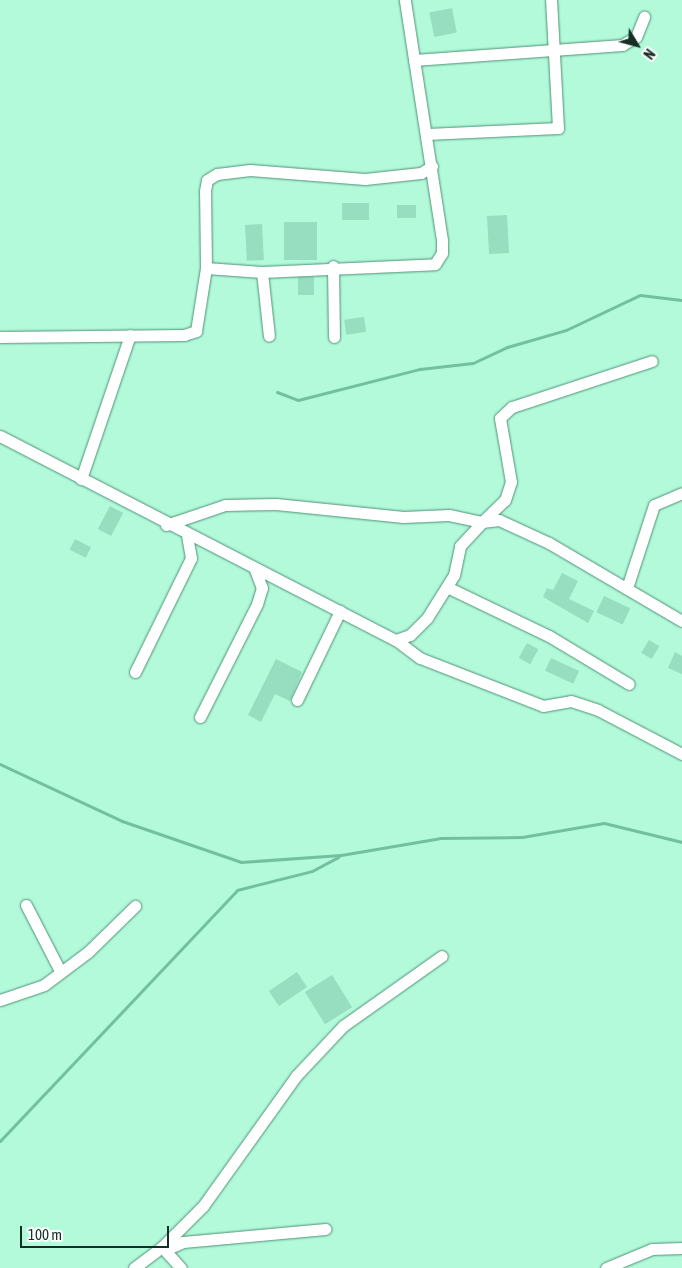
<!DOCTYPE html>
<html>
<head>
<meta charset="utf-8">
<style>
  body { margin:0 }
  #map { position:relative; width:682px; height:1268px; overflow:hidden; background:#b3fadb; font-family:"Asap Condensed",sans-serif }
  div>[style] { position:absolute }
  .stream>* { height:3px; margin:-1.5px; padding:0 1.5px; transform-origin:1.5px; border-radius:1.5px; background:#73c0a0 }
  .building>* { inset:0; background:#97ddbf; transform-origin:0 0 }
  .roads { filter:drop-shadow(0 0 1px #4e9277) drop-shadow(0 0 1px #4e9277) }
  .street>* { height:11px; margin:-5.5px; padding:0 5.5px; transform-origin:5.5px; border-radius:5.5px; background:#fff }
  span { translate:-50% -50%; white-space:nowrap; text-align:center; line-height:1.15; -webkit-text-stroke:5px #fff; paint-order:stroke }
  .north { position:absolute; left:612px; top:20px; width:50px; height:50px; -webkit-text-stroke:4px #fff; paint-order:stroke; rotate:127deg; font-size:14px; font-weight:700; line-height:20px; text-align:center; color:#133025 }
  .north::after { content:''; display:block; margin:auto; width:18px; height:22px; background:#133025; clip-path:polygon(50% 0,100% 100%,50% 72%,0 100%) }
  .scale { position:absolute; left:20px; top:1226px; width:149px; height:22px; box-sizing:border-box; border:2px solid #133025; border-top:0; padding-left:6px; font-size:15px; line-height:18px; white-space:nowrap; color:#133025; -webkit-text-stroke:4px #fff; paint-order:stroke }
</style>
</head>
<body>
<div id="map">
  <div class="stream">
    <i style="left:277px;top:392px;width:22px;rotate:21deg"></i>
    <i style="left:298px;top:400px;width:126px;rotate:-14.3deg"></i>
    <i style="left:420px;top:369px;width:53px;rotate:-6.5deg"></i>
    <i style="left:473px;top:363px;width:38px;rotate:-25deg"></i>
    <i style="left:507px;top:347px;width:61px;rotate:-16.1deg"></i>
    <i style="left:566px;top:330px;width:82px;rotate:-25.3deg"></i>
    <i style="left:640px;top:295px;width:42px;rotate:6.8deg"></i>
    <i style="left:0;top:764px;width:135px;rotate:25deg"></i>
    <i style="left:122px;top:821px;width:126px;rotate:19deg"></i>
    <i style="left:241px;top:862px;width:100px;rotate:-4deg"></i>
    <i style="left:341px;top:855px;width:100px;rotate:-9.7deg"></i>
    <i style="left:440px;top:838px;width:82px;rotate:-0.7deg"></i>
    <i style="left:522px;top:837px;width:83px;rotate:-9.7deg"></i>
    <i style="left:604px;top:823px;width:80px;rotate:13.7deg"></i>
    <i style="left:0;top:1141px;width:345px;rotate:-46.6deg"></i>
    <i style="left:237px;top:890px;width:77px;rotate:-14.2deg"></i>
    <i style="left:312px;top:871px;width:30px;rotate:-28deg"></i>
  </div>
  <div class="building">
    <i style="left:452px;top:8px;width:25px;height:23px;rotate:79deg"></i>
    <i style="left:342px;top:203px;width:27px;height:17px"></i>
    <i style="left:416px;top:205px;width:13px;height:19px;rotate:90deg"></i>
    <i style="left:507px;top:215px;width:38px;height:20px;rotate:87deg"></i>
    <i style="left:284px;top:222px;width:33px;height:38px"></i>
    <i style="left:262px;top:224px;width:36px;height:17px;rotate:87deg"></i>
    <i style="left:314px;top:277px;width:18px;height:16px;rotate:90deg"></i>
    <i style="left:364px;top:317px;width:15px;height:20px;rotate:82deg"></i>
    <i style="left:110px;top:506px;width:15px;height:26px;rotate:28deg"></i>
    <i style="left:75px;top:539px;width:18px;height:12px;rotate:27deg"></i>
    <i style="clip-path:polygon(562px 573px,578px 581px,569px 599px,594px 611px,588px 623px,543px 597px,547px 588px,553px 590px)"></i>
    <i style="left:604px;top:596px;width:29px;height:18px;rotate:25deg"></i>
    <i style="left:649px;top:640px;width:12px;height:15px;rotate:31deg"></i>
    <i style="left:527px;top:643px;width:13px;height:17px;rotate:29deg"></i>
    <i style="clip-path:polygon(675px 652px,682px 656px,682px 674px,668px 668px)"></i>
    <i style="left:551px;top:658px;width:31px;height:14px;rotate:25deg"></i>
    <i style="clip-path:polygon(276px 659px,302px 672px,290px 701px,275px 694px,261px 722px,248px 715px)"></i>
    <i style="left:297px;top:972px;width:18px;height:34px;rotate:56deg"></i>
    <i style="left:332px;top:975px;width:38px;height:32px;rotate:58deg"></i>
  </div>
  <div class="roads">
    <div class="street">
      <i style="left:414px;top:60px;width:209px;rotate:-4.1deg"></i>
      <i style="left:622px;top:45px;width:16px;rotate:-30deg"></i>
      <i style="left:636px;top:37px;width:22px;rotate:-68deg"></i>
      <i style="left:427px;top:134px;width:131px;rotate:-2.6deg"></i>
      <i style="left:558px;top:128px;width:128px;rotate:-93.1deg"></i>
      <i style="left:333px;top:266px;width:71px;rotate:89.2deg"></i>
      <i style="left:206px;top:268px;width:56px;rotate:4.1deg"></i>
      <i style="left:262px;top:272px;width:173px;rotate:-2.6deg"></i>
      <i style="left:435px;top:264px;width:13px;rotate:-58deg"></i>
      <i style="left:442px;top:253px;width:13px;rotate:-90deg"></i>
      <i style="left:442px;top:240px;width:243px;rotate:-98.8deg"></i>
      <i style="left:262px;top:272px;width:64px;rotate:83.8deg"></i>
      <i style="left:0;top:337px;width:184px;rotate:-0.6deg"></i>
      <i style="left:184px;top:335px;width:13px;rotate:-18deg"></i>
      <i style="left:196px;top:331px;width:64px;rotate:-81deg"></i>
      <i style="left:206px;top:268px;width:77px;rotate:-90.7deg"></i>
      <i style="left:205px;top:191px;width:11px;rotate:-80deg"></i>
      <i style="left:207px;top:180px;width:12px;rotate:-31deg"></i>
      <i style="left:217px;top:174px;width:33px;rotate:-7deg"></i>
      <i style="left:250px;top:170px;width:115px;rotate:4.5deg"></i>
      <i style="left:365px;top:179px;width:56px;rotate:-6.1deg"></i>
      <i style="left:421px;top:173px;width:13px;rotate:-32deg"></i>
      <i style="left:0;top:436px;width:445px;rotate:27.3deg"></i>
      <i style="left:396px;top:640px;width:30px;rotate:37deg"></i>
      <i style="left:420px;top:658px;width:132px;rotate:21.3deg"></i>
      <i style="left:543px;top:706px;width:28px;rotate:-10deg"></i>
      <i style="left:571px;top:701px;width:28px;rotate:18deg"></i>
      <i style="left:598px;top:710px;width:95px;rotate:27.6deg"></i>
      <i style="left:81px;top:479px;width:152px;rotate:-71.2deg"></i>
      <i style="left:166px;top:525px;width:62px;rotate:-18.7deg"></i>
      <i style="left:225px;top:505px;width:51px;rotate:-1.1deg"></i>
      <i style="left:276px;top:504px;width:128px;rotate:5.8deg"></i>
      <i style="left:403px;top:517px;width:46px;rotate:-2.5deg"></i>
      <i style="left:449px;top:515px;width:34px;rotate:12deg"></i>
      <i style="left:482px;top:522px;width:32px;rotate:-44deg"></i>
      <i style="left:505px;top:500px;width:19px;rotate:-72deg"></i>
      <i style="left:511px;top:482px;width:65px;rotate:-99.8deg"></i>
      <i style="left:500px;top:418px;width:16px;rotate:-43deg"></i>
      <i style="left:512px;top:407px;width:147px;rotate:-18.2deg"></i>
      <i style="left:447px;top:587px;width:113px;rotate:25.7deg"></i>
      <i style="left:549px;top:636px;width:93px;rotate:31deg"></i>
      <i style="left:627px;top:588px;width:87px;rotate:-72deg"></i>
      <i style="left:654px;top:505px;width:30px;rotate:-23deg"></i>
      <i style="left:396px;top:640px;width:15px;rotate:-20deg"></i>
      <i style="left:410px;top:635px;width:24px;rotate:-45deg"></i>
      <i style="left:427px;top:618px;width:51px;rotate:-57.9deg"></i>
      <i style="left:454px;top:575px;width:30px;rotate:-78deg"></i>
      <i style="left:460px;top:546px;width:33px;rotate:-47deg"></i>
      <i style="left:482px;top:522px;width:17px;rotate:-7deg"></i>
      <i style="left:499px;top:520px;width:55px;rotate:24.7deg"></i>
      <i style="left:549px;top:543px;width:154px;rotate:30.4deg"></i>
      <i style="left:135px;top:672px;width:127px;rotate:-63.8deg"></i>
      <i style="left:191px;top:558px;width:22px;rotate:-100deg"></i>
      <i style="left:297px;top:700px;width:99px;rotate:-64.2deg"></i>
      <i style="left:200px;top:717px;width:127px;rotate:-63.2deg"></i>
      <i style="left:257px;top:604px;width:17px;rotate:-73deg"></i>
      <i style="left:262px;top:588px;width:19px;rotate:-111deg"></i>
      <i style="left:26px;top:905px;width:74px;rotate:62.7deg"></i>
      <i style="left:0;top:1000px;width:46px;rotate:-18.8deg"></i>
      <i style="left:44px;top:985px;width:55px;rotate:-36.9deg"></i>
      <i style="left:88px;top:952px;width:66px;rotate:-44.4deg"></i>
      <i style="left:162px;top:1247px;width:58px;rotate:-45deg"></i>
      <i style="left:203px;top:1206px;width:160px;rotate:-54.4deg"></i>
      <i style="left:296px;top:1076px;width:69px;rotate:-46.8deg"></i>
      <i style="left:343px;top:1026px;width:121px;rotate:-35.3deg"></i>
      <i style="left:165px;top:1250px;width:20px;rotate:-24deg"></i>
      <i style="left:183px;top:1242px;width:143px;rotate:-5.2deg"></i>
      <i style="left:134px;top:1268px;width:35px;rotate:-37deg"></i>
      <i style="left:162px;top:1247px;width:28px;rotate:48deg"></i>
      <i style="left:606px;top:1268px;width:50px;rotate:-22.4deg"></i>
      <i style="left:652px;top:1249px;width:30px;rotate:-2deg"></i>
    </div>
  </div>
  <div class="north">N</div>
  <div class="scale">100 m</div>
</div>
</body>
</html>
